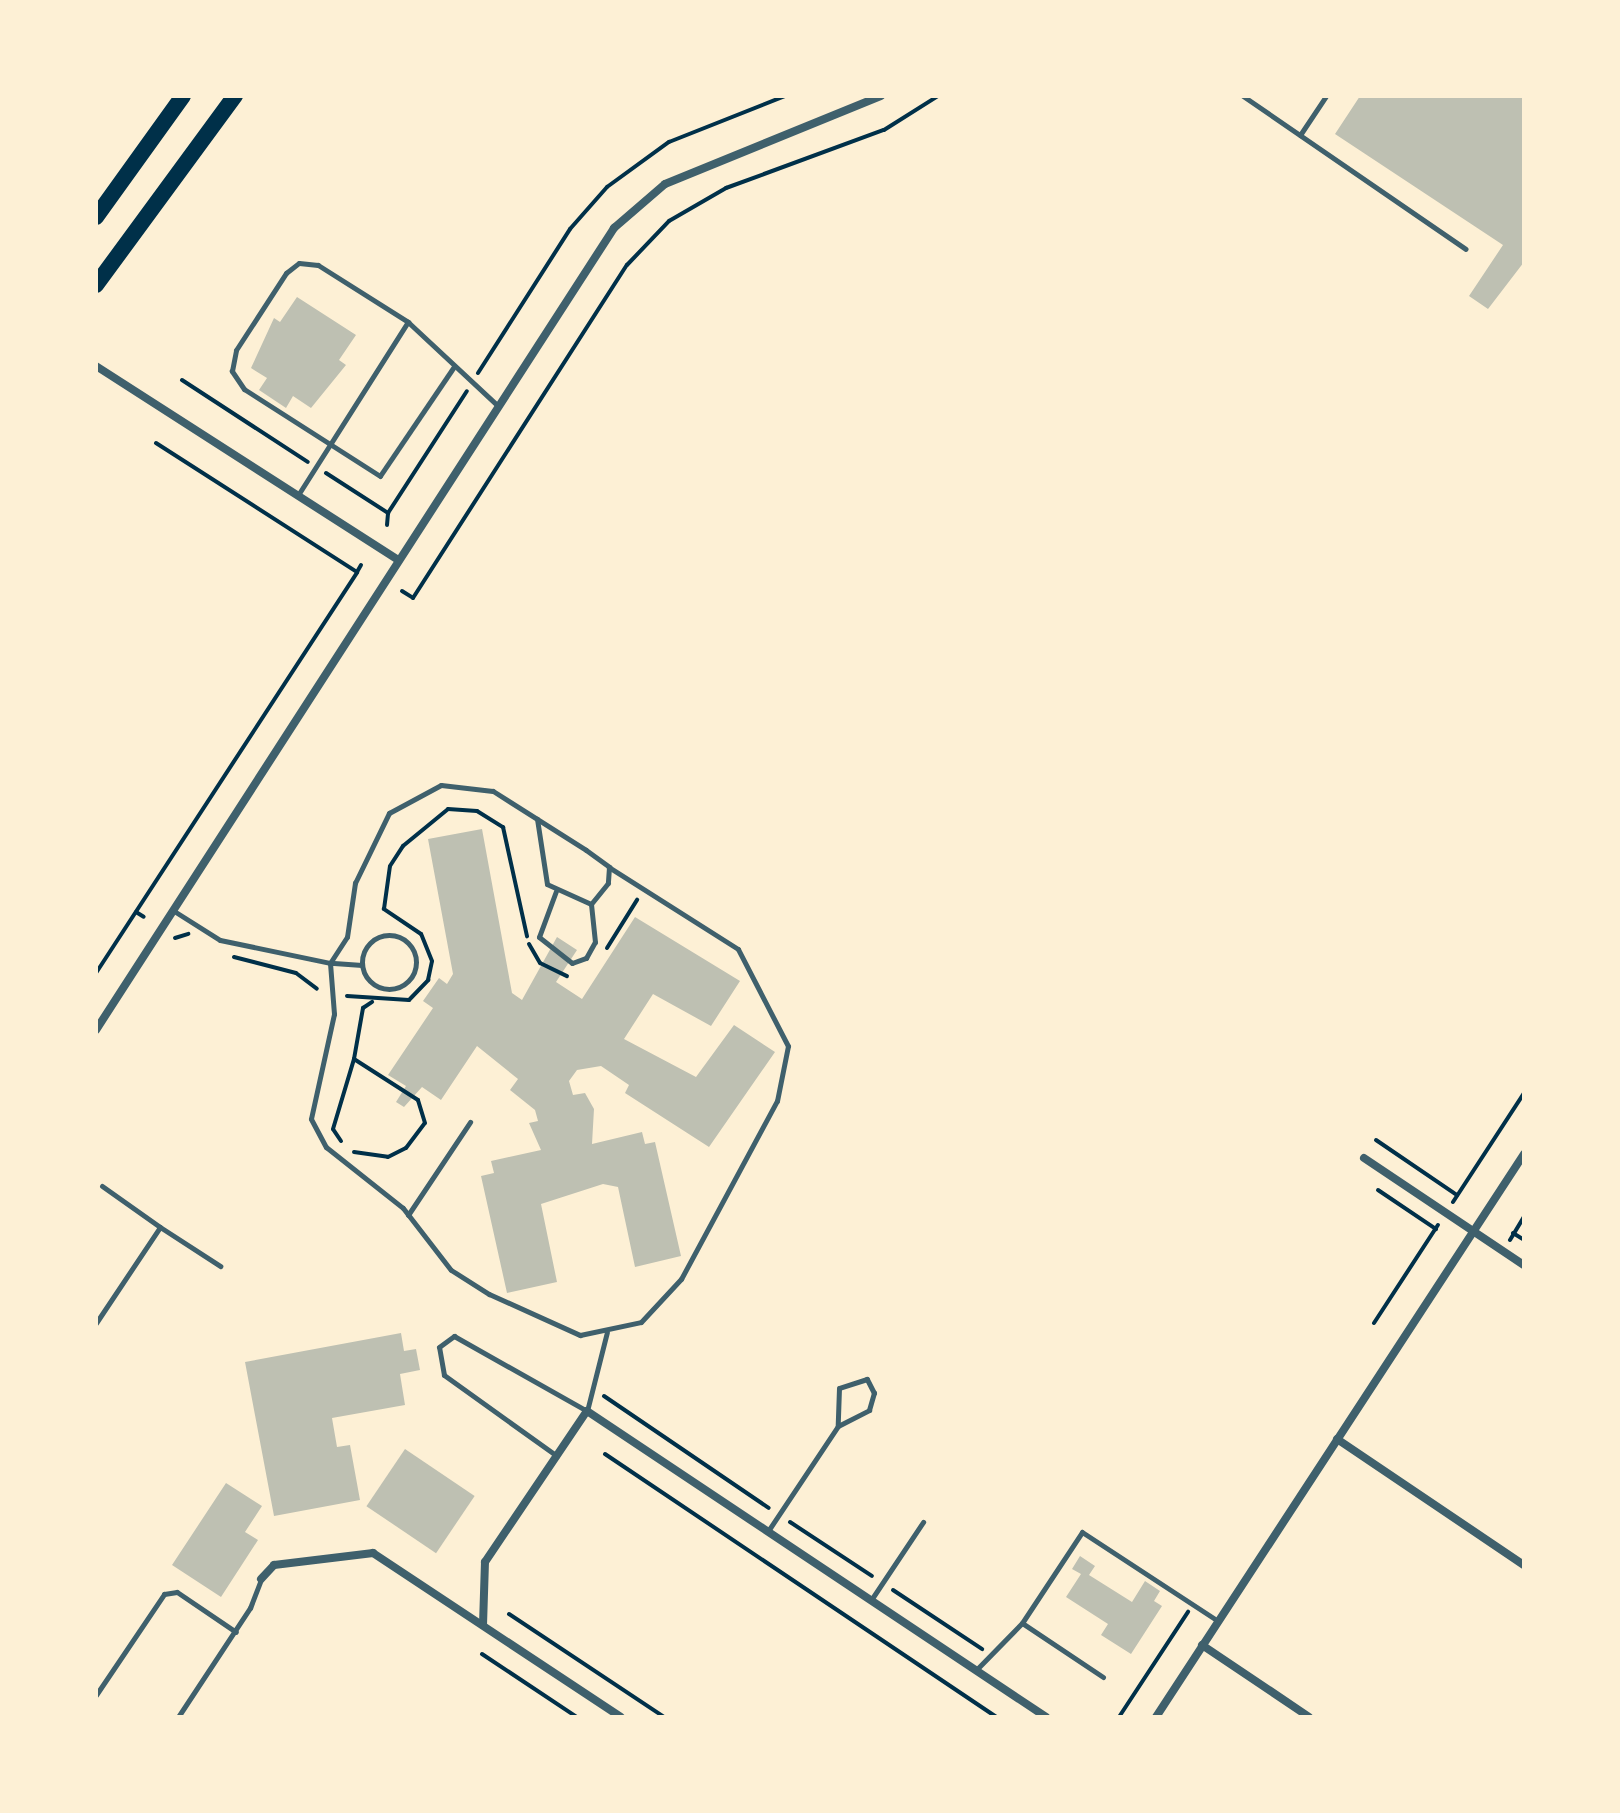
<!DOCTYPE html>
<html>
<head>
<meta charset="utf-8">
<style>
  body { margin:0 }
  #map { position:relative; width:1620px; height:1813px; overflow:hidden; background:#fdf0d5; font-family:"Asap Condensed",sans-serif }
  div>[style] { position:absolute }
  .building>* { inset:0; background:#bec0b2; transform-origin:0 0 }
  .path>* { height:4px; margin:-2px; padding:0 2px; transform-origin:2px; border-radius:2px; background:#003049 }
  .service>* { height:5px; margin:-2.5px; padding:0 2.5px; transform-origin:2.5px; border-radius:2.5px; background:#3f606c }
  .service>.ring { margin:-2.5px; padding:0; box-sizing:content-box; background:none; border:5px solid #3f606c; border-radius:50% }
  .minor>* { height:8px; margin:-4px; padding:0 4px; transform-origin:4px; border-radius:4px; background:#3f606c }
  .trunk>* { height:16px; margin:-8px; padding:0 8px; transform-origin:8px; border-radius:8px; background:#003049 }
  span { translate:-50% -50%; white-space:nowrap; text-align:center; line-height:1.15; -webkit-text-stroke:6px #fdf0d5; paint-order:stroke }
  .frame { position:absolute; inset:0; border:98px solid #fdf0d5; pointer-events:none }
</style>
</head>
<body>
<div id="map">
  <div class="building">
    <i style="clip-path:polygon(1360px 96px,1524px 96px,1524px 262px,1488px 309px,1469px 296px,1503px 245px,1335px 134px)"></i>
    <i style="clip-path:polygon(297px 297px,356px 335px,339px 360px,346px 365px,311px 408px,293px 396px,286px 408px,259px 390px,267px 378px,251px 368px,274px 318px,280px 322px)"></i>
    <i style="clip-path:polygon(482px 829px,512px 993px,522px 1000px,557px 937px,577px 950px,556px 982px,582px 999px,635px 917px,740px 981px,711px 1026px,653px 994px,624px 1039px,696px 1077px,734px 1025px,775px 1052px,709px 1147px,625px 1093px,629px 1085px,601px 1066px,577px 1070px,569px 1081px,573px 1095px,585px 1093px,594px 1109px,592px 1144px,642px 1132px,645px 1144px,655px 1142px,681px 1256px,635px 1267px,618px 1187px,603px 1184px,541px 1204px,557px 1282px,507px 1293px,481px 1176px,494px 1173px,491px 1161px,541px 1150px,529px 1123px,538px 1121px,535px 1110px,510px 1090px,518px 1079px,477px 1046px,441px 1100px,422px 1087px,404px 1107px,396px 1102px,406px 1086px,388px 1075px,433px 1008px,423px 1001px,439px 978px,447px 984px,453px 974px,428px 839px)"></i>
    <i style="clip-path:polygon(401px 1333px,404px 1351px,416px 1349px,420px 1370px,400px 1374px,405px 1405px,332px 1418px,337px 1447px,350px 1445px,360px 1500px,274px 1516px,245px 1362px)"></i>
    <i style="left:405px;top:1449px;width:84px;height:69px;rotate:34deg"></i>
    <i style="clip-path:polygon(226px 1483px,262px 1506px,245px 1532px,258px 1540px,221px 1597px,172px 1565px)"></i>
    <i style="clip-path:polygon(1080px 1556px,1095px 1566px,1089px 1575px,1132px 1602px,1145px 1581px,1160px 1591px,1154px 1601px,1162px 1606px,1131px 1654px,1101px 1635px,1108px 1624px,1066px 1597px,1081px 1574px,1072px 1569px)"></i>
  </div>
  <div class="path">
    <i style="left:478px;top:373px;width:171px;rotate:-57.4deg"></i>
    <i style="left:570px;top:229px;width:56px;rotate:-48.6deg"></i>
    <i style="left:607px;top:187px;width:77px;rotate:-36deg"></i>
    <i style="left:669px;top:142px;width:125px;rotate:-21.6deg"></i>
    <i style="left:182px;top:380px;width:150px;rotate:33.1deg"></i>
    <i style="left:156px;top:443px;width:239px;rotate:32.7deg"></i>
    <i style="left:357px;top:572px;width:8px;rotate:-60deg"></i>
    <i style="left:326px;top:473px;width:74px;rotate:32.8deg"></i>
    <i style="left:387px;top:525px;width:12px;rotate:-85deg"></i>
    <i style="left:388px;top:513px;width:145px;rotate:-57.1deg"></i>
    <i style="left:402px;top:591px;width:13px;rotate:32deg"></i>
    <i style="left:413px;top:598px;width:396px;rotate:-57.3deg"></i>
    <i style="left:627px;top:265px;width:61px;rotate:-46.3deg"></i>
    <i style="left:669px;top:221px;width:66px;rotate:-30.1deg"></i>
    <i style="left:726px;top:188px;width:168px;rotate:-20.2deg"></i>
    <i style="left:884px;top:130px;width:64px;rotate:-32.2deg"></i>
    <i style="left:136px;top:912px;width:9px;rotate:32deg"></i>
    <i style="left:175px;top:938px;width:14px;rotate:-17deg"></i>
    <i style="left:529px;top:944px;width:22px;rotate:60deg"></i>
    <i style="left:540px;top:963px;width:30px;rotate:26deg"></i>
    <i style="left:607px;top:948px;width:57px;rotate:-58deg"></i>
    <i style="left:234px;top:957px;width:64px;rotate:14.5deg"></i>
    <i style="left:296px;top:973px;width:26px;rotate:37deg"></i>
    <i style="left:96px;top:973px;width:478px;rotate:-56.9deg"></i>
    <i style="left:347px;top:996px;width:62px;rotate:3.7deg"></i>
    <i style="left:409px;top:1000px;width:28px;rotate:-46deg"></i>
    <i style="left:428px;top:980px;width:19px;rotate:-78deg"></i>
    <i style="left:432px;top:961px;width:29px;rotate:-112deg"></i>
    <i style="left:421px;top:934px;width:45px;rotate:-146deg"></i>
    <i style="left:384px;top:909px;width:43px;rotate:-82.1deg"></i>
    <i style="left:390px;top:866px;width:24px;rotate:-57deg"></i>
    <i style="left:403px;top:846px;width:58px;rotate:-39.4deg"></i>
    <i style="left:448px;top:809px;width:29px;rotate:4deg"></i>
    <i style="left:477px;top:811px;width:31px;rotate:32deg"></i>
    <i style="left:503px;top:827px;width:112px;rotate:77.6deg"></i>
    <i style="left:1376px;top:1140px;width:98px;rotate:34.2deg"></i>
    <i style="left:341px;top:1141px;width:14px;rotate:-124deg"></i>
    <i style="left:333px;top:1129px;width:73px;rotate:-73.3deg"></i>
    <i style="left:354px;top:1152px;width:34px;rotate:8deg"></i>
    <i style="left:388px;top:1157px;width:20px;rotate:-27deg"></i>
    <i style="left:406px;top:1148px;width:31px;rotate:-53deg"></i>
    <i style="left:425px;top:1123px;width:24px;rotate:-107deg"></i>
    <i style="left:418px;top:1100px;width:76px;rotate:-147.4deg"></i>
    <i style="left:354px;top:1059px;width:52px;rotate:-80deg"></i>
    <i style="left:363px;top:1008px;width:11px;rotate:-34deg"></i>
    <i style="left:1378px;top:1190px;width:70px;rotate:33.9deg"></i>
    <i style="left:1453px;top:1202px;width:130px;rotate:-56.9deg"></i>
    <i style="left:1513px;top:1233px;width:13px;rotate:32deg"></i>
    <i style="left:1510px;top:1240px;width:27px;rotate:-59deg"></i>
    <i style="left:1374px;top:1323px;width:117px;rotate:-56.9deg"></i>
    <i style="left:604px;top:1396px;width:199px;rotate:34.2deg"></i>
    <i style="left:605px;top:1454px;width:472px;rotate:33.9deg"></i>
    <i style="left:790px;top:1522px;width:98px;rotate:33.4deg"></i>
    <i style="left:893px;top:1590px;width:107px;rotate:33.5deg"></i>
    <i style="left:509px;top:1614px;width:186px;rotate:33.6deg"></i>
    <i style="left:482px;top:1654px;width:114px;rotate:33.6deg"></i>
    <i style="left:1119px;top:1717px;width:126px;rotate:-56.7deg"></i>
  </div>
  <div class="service">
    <i style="left:1243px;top:96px;width:270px;rotate:34.5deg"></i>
    <i style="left:1300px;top:135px;width:47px;rotate:-56.3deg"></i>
    <i style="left:453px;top:368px;width:130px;rotate:124.1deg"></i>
    <i style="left:380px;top:476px;width:161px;rotate:-147.4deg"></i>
    <i style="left:244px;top:389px;width:22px;rotate:-124deg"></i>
    <i style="left:232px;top:371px;width:21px;rotate:-79deg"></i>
    <i style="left:236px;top:350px;width:92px;rotate:-57deg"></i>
    <i style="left:286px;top:273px;width:16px;rotate:-38deg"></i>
    <i style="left:299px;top:263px;width:19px;rotate:6deg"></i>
    <i style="left:318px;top:265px;width:107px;rotate:32.3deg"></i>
    <i style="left:408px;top:322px;width:123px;rotate:43deg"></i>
    <i style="left:298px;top:495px;width:205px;rotate:-57.6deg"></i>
    <i style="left:556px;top:891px;width:49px;rotate:110.3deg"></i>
    <i style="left:539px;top:937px;width:42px;rotate:38.2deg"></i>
    <i style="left:572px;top:963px;width:15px;rotate:-20deg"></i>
    <i style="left:586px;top:958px;width:18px;rotate:-61deg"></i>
    <i style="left:595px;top:942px;width:38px;rotate:-96deg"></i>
    <i style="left:174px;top:911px;width:54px;rotate:32.2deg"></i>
    <i style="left:220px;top:940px;width:112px;rotate:11.8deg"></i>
    <i style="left:330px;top:963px;width:31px;rotate:-57deg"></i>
    <i style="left:347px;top:937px;width:55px;rotate:-81.6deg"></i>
    <i style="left:355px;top:883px;width:78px;rotate:-64.1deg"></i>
    <i style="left:389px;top:813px;width:59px;rotate:-28.3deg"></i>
    <i style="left:441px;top:785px;width:52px;rotate:6.6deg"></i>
    <i style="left:493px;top:791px;width:110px;rotate:32.4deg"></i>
    <i style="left:586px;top:850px;width:29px;rotate:36deg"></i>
    <i style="left:609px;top:867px;width:16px;rotate:94deg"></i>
    <i style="left:608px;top:883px;width:27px;rotate:129deg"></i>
    <i style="left:591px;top:904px;width:48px;rotate:-155.6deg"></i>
    <i style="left:547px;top:884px;width:66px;rotate:-98.7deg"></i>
    <i class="ring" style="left:362px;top:935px;width:49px;height:49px"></i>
    <i style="left:362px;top:965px;width:32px;rotate:-176deg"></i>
    <i style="left:330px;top:963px;width:51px;rotate:85.5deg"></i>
    <i style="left:334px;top:1014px;width:107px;rotate:102.4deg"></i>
    <i style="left:311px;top:1119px;width:32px;rotate:62deg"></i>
    <i style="left:326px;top:1147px;width:98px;rotate:38.4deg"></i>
    <i style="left:403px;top:1208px;width:78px;rotate:52.3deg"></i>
    <i style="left:451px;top:1270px;width:45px;rotate:32.3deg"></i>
    <i style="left:489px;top:1294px;width:100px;rotate:24.3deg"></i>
    <i style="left:580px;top:1335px;width:62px;rotate:-12deg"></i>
    <i style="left:641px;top:1322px;width:59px;rotate:-47.1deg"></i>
    <i style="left:681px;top:1279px;width:202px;rotate:-61.7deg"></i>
    <i style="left:777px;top:1101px;width:56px;rotate:-78.7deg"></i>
    <i style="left:788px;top:1046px;width:109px;rotate:-117.3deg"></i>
    <i style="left:738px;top:949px;width:153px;rotate:-147.6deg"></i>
    <i style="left:408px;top:1215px;width:112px;rotate:-56.3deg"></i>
    <i style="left:160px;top:1227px;width:72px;rotate:33deg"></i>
    <i style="left:96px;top:1323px;width:115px;rotate:-56.3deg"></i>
    <i style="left:160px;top:1227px;width:71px;rotate:-144.7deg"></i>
    <i style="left:557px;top:1456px;width:139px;rotate:-144.4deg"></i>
    <i style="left:444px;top:1375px;width:28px;rotate:-100deg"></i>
    <i style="left:439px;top:1347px;width:19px;rotate:-36deg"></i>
    <i style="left:454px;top:1336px;width:153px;rotate:29.4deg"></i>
    <i style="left:587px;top:1411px;width:81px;rotate:-75.8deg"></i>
    <i style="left:768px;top:1531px;width:126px;rotate:-56.3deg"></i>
    <i style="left:838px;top:1426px;width:35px;rotate:-27deg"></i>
    <i style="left:869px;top:1410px;width:18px;rotate:-74deg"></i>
    <i style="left:874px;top:1393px;width:16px;rotate:-117deg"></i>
    <i style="left:867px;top:1379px;width:29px;rotate:162deg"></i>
    <i style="left:839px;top:1388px;width:38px;rotate:92deg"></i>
    <i style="left:871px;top:1600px;width:94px;rotate:-56.3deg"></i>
    <i style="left:976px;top:1670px;width:66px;rotate:-45.6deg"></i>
    <i style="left:1103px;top:1677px;width:97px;rotate:-146.3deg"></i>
    <i style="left:1022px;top:1623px;width:109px;rotate:-56.6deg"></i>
    <i style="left:1082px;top:1532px;width:163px;rotate:33.2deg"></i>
    <i style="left:96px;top:1695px;width:122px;rotate:-56deg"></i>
    <i style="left:164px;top:1594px;width:13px;rotate:-9deg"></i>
    <i style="left:177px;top:1592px;width:71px;rotate:34.1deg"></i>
    <i style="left:178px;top:1717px;width:131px;rotate:-56.6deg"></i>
    <i style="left:250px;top:1608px;width:31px;rotate:-69deg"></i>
  </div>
  <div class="minor">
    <i style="left:96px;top:366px;width:359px;rotate:32.7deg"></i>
    <i style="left:96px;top:1030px;width:955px;rotate:-57.14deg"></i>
    <i style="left:614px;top:228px;width:67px;rotate:-40.8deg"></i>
    <i style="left:665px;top:184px;width:233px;rotate:-22.2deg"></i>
    <i style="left:1364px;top:1158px;width:192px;rotate:33.8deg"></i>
    <i style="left:1337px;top:1439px;width:225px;rotate:34deg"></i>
    <i style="left:261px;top:1579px;width:19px;rotate:-47deg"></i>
    <i style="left:274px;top:1565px;width:100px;rotate:-6.9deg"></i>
    <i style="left:373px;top:1553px;width:297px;rotate:33.5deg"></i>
    <i style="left:483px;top:1625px;width:63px;rotate:-88.2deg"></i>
    <i style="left:485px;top:1562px;width:182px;rotate:-56deg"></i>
    <i style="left:587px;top:1411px;width:552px;rotate:33.69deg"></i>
    <i style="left:1202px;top:1645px;width:129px;rotate:33.9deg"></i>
    <i style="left:1156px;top:1717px;width:673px;rotate:-56.83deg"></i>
  </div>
  <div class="trunk">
    <i style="left:96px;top:217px;width:149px;rotate:-54.3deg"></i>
    <i style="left:96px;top:285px;width:235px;rotate:-53.7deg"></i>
  </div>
  <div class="frame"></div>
</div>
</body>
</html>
